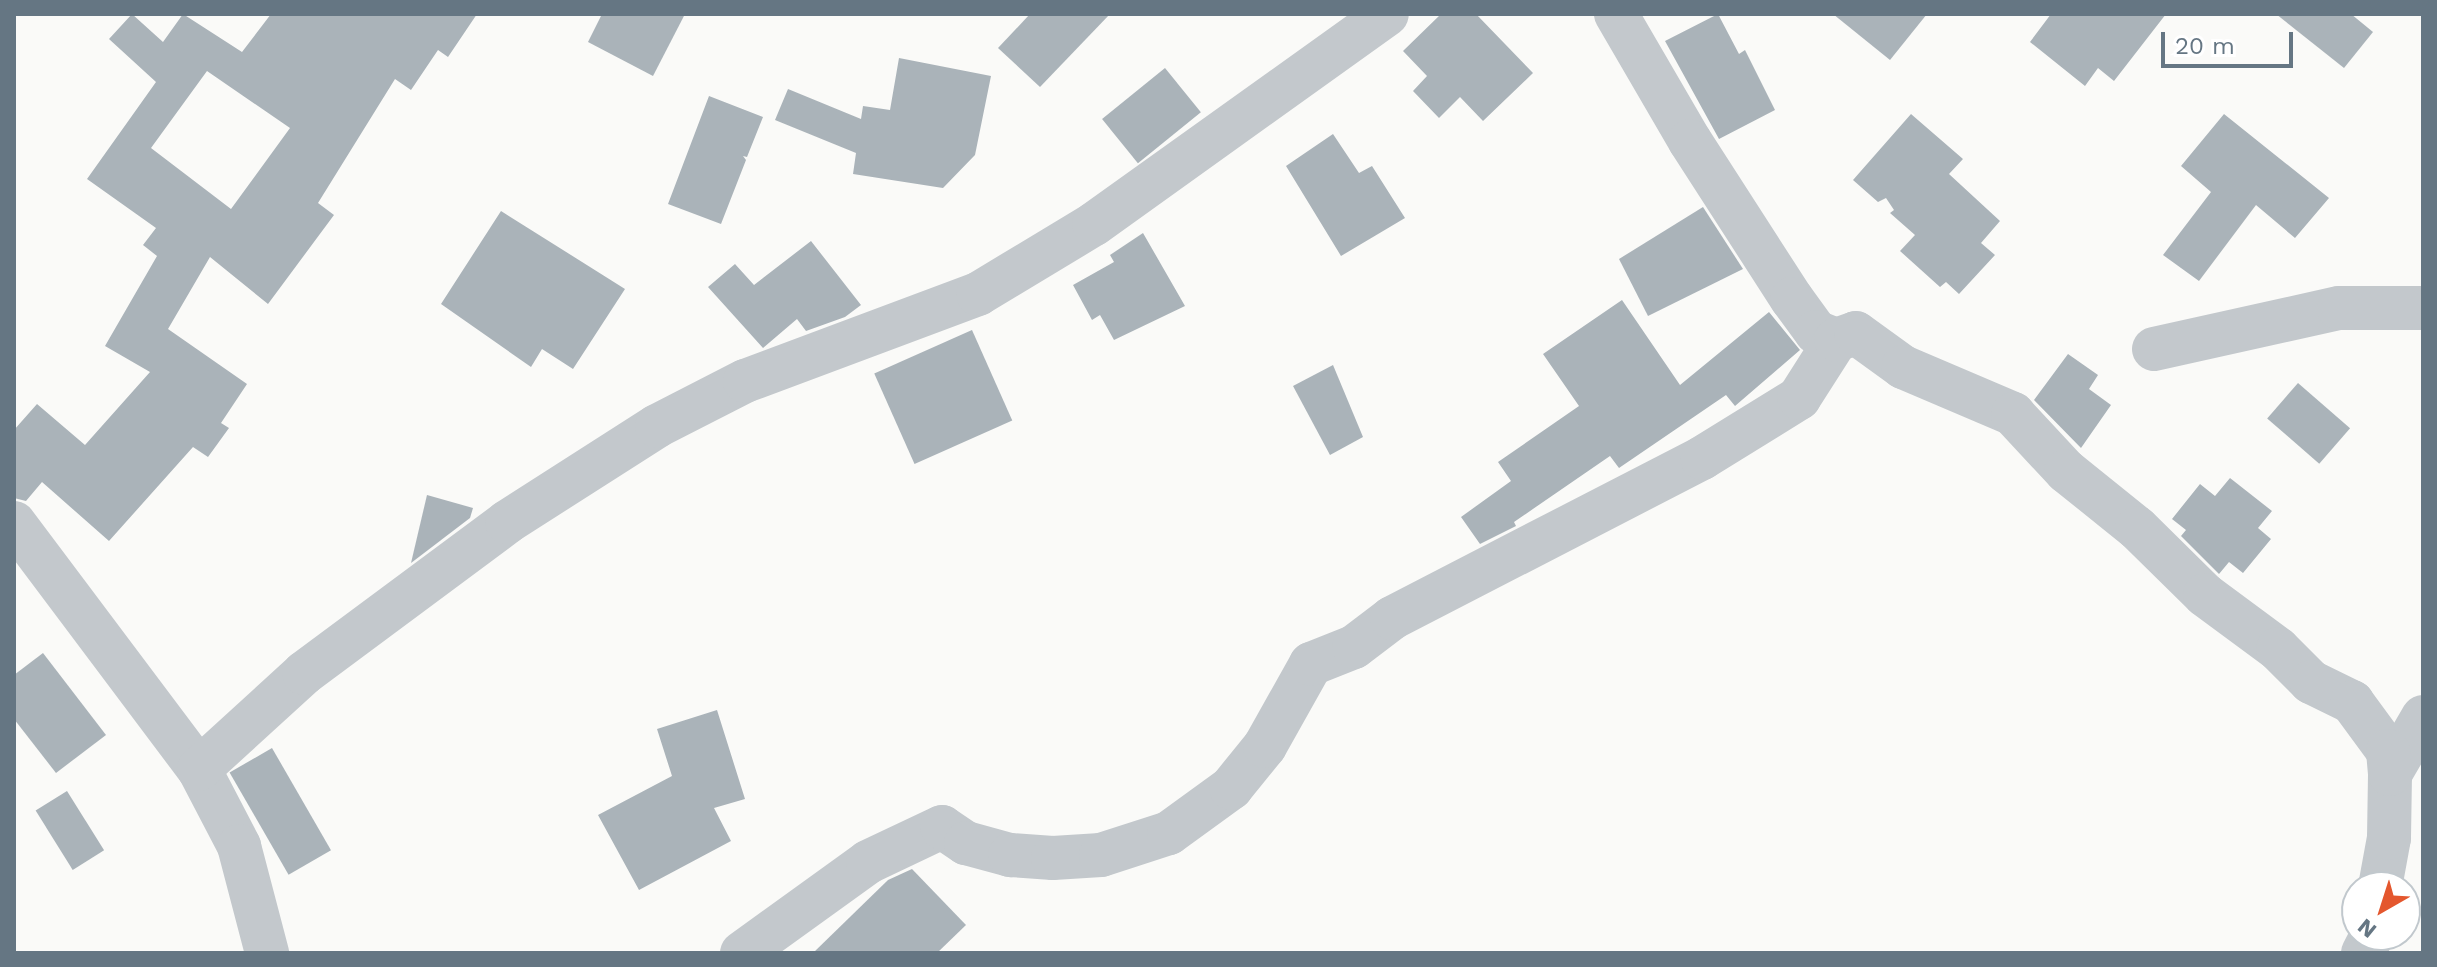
<!DOCTYPE html>
<html>
<head>
<meta charset="utf-8">
<style>
  body { margin:0 }
  #map { position:relative; width:2437px; height:967px; overflow:hidden; background:#fafaf8; font-family:"Work Sans",sans-serif }
  div>[style] { position:absolute }
  .building>* { inset:0; background:#aab3b9; transform-origin:0 0 }
  .minor>* { height:44px; margin:-22px; padding:0 22px; transform-origin:22px; border-radius:22px; background:#c3c8cc }
  span { translate:-50% -50%; white-space:nowrap; text-align:center; line-height:1.15; -webkit-text-stroke:8px #fff; paint-order:stroke }
  .frame { position:absolute; inset:0; border:16px solid #657683; pointer-events:none }
  .north { position:absolute; left:2341px; top:871px; width:80px; height:80px; box-sizing:border-box; background:#fff; border:2px solid #c1c8cd; border-radius:50%; rotate:219deg; font-size:22px; font-weight:700; line-height:32px; text-align:center; color:#657683 }
  .north::after { content:''; display:block; margin:auto; width:28px; height:36px; background:#e4572e; clip-path:polygon(50% 0,100% 100%,50% 72%,0 100%) }
  .scale { position:absolute; left:2161px; top:32px; width:132px; height:36px; box-sizing:border-box; border:4px solid #657683; border-top:0; padding-left:10px; font-size:24px; line-height:28px; white-space:nowrap; color:#657683; -webkit-text-stroke:6px #fff; paint-order:stroke }
</style>
</head>
<body>
<div id="map">
  <div class="building">
    <i style="clip-path:polygon(evenodd,132px 14px,163px 42px,183px 14px,242px 52px,271px 14px,477px 14px,448px 57px,438px 50px,411px 90px,395px 79px,318px 203px,334px 215px,268px 304px,210px 257px,168px 329px,247px 384px,221px 423px,229px 428px,208px 457px,193px 447px,109px 541px,42px 482px,26px 501px,14px 498px,14px 430px,37px 404px,85px 445px,150px 372px,105px 346px,157px 256px,143px 245px,156px 228px,87px 179px,156px 82px,109px 39px,132px 14px,207px 71px,290px 128px,231px 209px,151px 148px,207px 71px)"></i>
    <i style="clip-path:polygon(602px 14px,685px 14px,653px 76px,588px 42px)"></i>
    <i style="clip-path:polygon(1030px 14px,1110px 14px,1040px 87px,998px 48px)"></i>
    <i style="clip-path:polygon(1441px 14px,1476px 14px,1533px 73px,1483px 121px,1460px 97px,1439px 118px,1413px 91px,1427px 76px,1403px 51px)"></i>
    <i style="clip-path:polygon(1718px 14px,1739px 54px,1745px 50px,1775px 110px,1719px 139px,1665px 41px)"></i>
    <i style="clip-path:polygon(1833px 14px,1927px 14px,1890px 60px)"></i>
    <i style="clip-path:polygon(2051px 14px,2166px 14px,2114px 81px,2098px 68px,2085px 86px,2030px 42px)"></i>
    <i style="clip-path:polygon(2276px 14px,2351px 14px,2373px 32px,2344px 68px)"></i>
    <i style="clip-path:polygon(899px 58px,991px 76px,975px 155px,943px 188px,853px 174px,856px 153px,775px 120px,788px 89px,861px 119px,863px 106px,890px 110px)"></i>
    <i style="left:1165px;top:68px;width:57px;height:81px;rotate:51deg"></i>
    <i style="clip-path:polygon(709px 96px,763px 117px,747px 157px,743px 156px,746px 160px,721px 224px,668px 204px)"></i>
    <i style="clip-path:polygon(1911px 114px,1963px 159px,1949px 174px,2000px 221px,1981px 243px,1995px 255px,1959px 294px,1946px 282px,1940px 287px,1900px 251px,1915px 235px,1890px 213px,1894px 210px,1886px 198px,1878px 202px,1853px 180px)"></i>
    <i style="clip-path:polygon(2224px 114px,2329px 198px,2295px 238px,2256px 205px,2199px 281px,2163px 255px,2211px 192px,2181px 166px)"></i>
    <i style="clip-path:polygon(1333px 134px,1359px 173px,1372px 166px,1405px 218px,1341px 256px,1286px 166px)"></i>
    <i style="clip-path:polygon(1703px 207px,1743px 269px,1648px 316px,1619px 259px)"></i>
    <i style="clip-path:polygon(501px 211px,625px 289px,573px 369px,542px 349px,531px 367px,441px 304px)"></i>
    <i style="clip-path:polygon(1143px 233px,1185px 306px,1114px 340px,1100px 315px,1092px 320px,1073px 285px,1114px 262px,1110px 255px)"></i>
    <i style="clip-path:polygon(811px 241px,861px 305px,845px 317px,806px 331px,797px 319px,763px 348px,708px 287px,735px 264px,754px 285px)"></i>
    <i style="clip-path:polygon(1622px 300px,1680px 385px,1769px 312px,1800px 350px,1735px 406px,1726px 395px,1619px 468px,1610px 456px,1514px 522px,1516px 526px,1480px 544px,1461px 517px,1511px 481px,1498px 462px,1579px 406px,1543px 354px)"></i>
    <i style="left:972px;top:330px;width:99px;height:107px;rotate:66deg"></i>
    <i style="clip-path:polygon(2068px 354px,2098px 375px,2089px 389px,2111px 405px,2081px 448px,2034px 400px)"></i>
    <i style="clip-path:polygon(1333px 365px,1363px 437px,1330px 455px,1293px 386px)"></i>
    <i style="left:2298px;top:383px;width:69px;height:47px;rotate:41deg"></i>
    <i style="clip-path:polygon(2230px 478px,2272px 511px,2258px 528px,2271px 539px,2243px 573px,2229px 562px,2219px 574px,2181px 536px,2186px 530px,2172px 519px,2200px 484px,2215px 496px)"></i>
    <i style="clip-path:polygon(427px 495px,473px 508px,470px 518px,411px 563px)"></i>
    <i style="clip-path:polygon(43px 653px,106px 735px,56px 773px,14px 719px,14px 675px)"></i>
    <i style="clip-path:polygon(717px 710px,745px 799px,714px 808px,731px 841px,639px 890px,598px 815px,672px 776px,657px 729px)"></i>
    <i style="left:272px;top:748px;width:118px;height:49px;rotate:60deg"></i>
    <i style="left:67px;top:791px;width:70px;height:37px;rotate:58deg"></i>
    <i style="clip-path:polygon(912px 869px,966px 925px,937px 953px,813px 953px,888px 880px)"></i>
  </div>
  <div class="minor">
    <i style="left:1616px;top:14px;width:147px;rotate:59.8deg"></i>
    <i style="left:1690px;top:141px;width:188px;rotate:57.2deg"></i>
    <i style="left:1792px;top:299px;width:41px;rotate:54deg"></i>
    <i style="left:1816px;top:332px;width:22px;rotate:22deg"></i>
    <i style="left:2154px;top:349px;width:189px;rotate:-12.5deg"></i>
    <i style="left:2339px;top:308px;width:84px"></i>
    <i style="left:14px;top:523px;width:308px;rotate:53.1deg"></i>
    <i style="left:199px;top:769px;width:87px;rotate:62.5deg"></i>
    <i style="left:239px;top:846px;width:111px;rotate:75.3deg"></i>
    <i style="left:199px;top:769px;width:142px;rotate:-42.4deg"></i>
    <i style="left:304px;top:673px;width:253px;rotate:-36.6deg"></i>
    <i style="left:507px;top:522px;width:178px;rotate:-32.6deg"></i>
    <i style="left:657px;top:426px;width:99px;rotate:-27.1deg"></i>
    <i style="left:745px;top:381px;width:249px;rotate:-20.5deg"></i>
    <i style="left:978px;top:294px;width:135px;rotate:-31.1deg"></i>
    <i style="left:1094px;top:224px;width:360px;rotate:-35.6deg"></i>
    <i style="left:2380px;top:887px;width:50px;rotate:-79.6deg"></i>
    <i style="left:2389px;top:838px;width:64px;rotate:-89.1deg"></i>
    <i style="left:2390px;top:774px;width:66px;rotate:-59.9deg"></i>
    <i style="left:742px;top:953px;width:155px;rotate:-35.8deg"></i>
    <i style="left:868px;top:862px;width:82px;rotate:-25.3deg"></i>
    <i style="left:942px;top:827px;width:29px;rotate:34deg"></i>
    <i style="left:966px;top:843px;width:46px;rotate:15.3deg"></i>
    <i style="left:1010px;top:855px;width:43px;rotate:4deg"></i>
    <i style="left:1053px;top:858px;width:48px;rotate:-3.6deg"></i>
    <i style="left:1101px;top:855px;width:71px;rotate:-17.9deg"></i>
    <i style="left:1169px;top:833px;width:77px;rotate:-36deg"></i>
    <i style="left:1231px;top:788px;width:54px;rotate:-51deg"></i>
    <i style="left:1265px;top:746px;width:94px;rotate:-60.7deg"></i>
    <i style="left:1311px;top:664px;width:46px;rotate:-21.6deg"></i>
    <i style="left:1354px;top:647px;width:48px;rotate:-37.3deg"></i>
    <i style="left:1392px;top:618px;width:349px;rotate:-27.3deg"></i>
    <i style="left:1702px;top:458px;width:114px;rotate:-31.7deg"></i>
    <i style="left:1799px;top:398px;width:69px;rotate:-57.5deg"></i>
    <i style="left:1836px;top:340px;width:21px;rotate:-19deg"></i>
    <i style="left:1856px;top:333px;width:58px;rotate:35.9deg"></i>
    <i style="left:1903px;top:367px;width:120px;rotate:23.1deg"></i>
    <i style="left:2013px;top:414px;width:78px;rotate:47.1deg"></i>
    <i style="left:2066px;top:471px;width:91px;rotate:38.8deg"></i>
    <i style="left:2137px;top:528px;width:95px;rotate:44.6deg"></i>
    <i style="left:2205px;top:595px;width:91px;rotate:36.5deg"></i>
    <i style="left:2278px;top:649px;width:47px;rotate:45deg"></i>
    <i style="left:2311px;top:682px;width:46px;rotate:26deg"></i>
    <i style="left:2352px;top:702px;width:61px;rotate:53.7deg"></i>
    <i style="left:2388px;top:751px;width:23px;rotate:85deg"></i>
    <i style="left:2363px;top:953px;width:20px;rotate:-63deg"></i>
  </div>
  <div class="frame"></div>
  <div class="north">N</div>
  <div class="scale">20 m</div>
</div>
</body>
</html>
